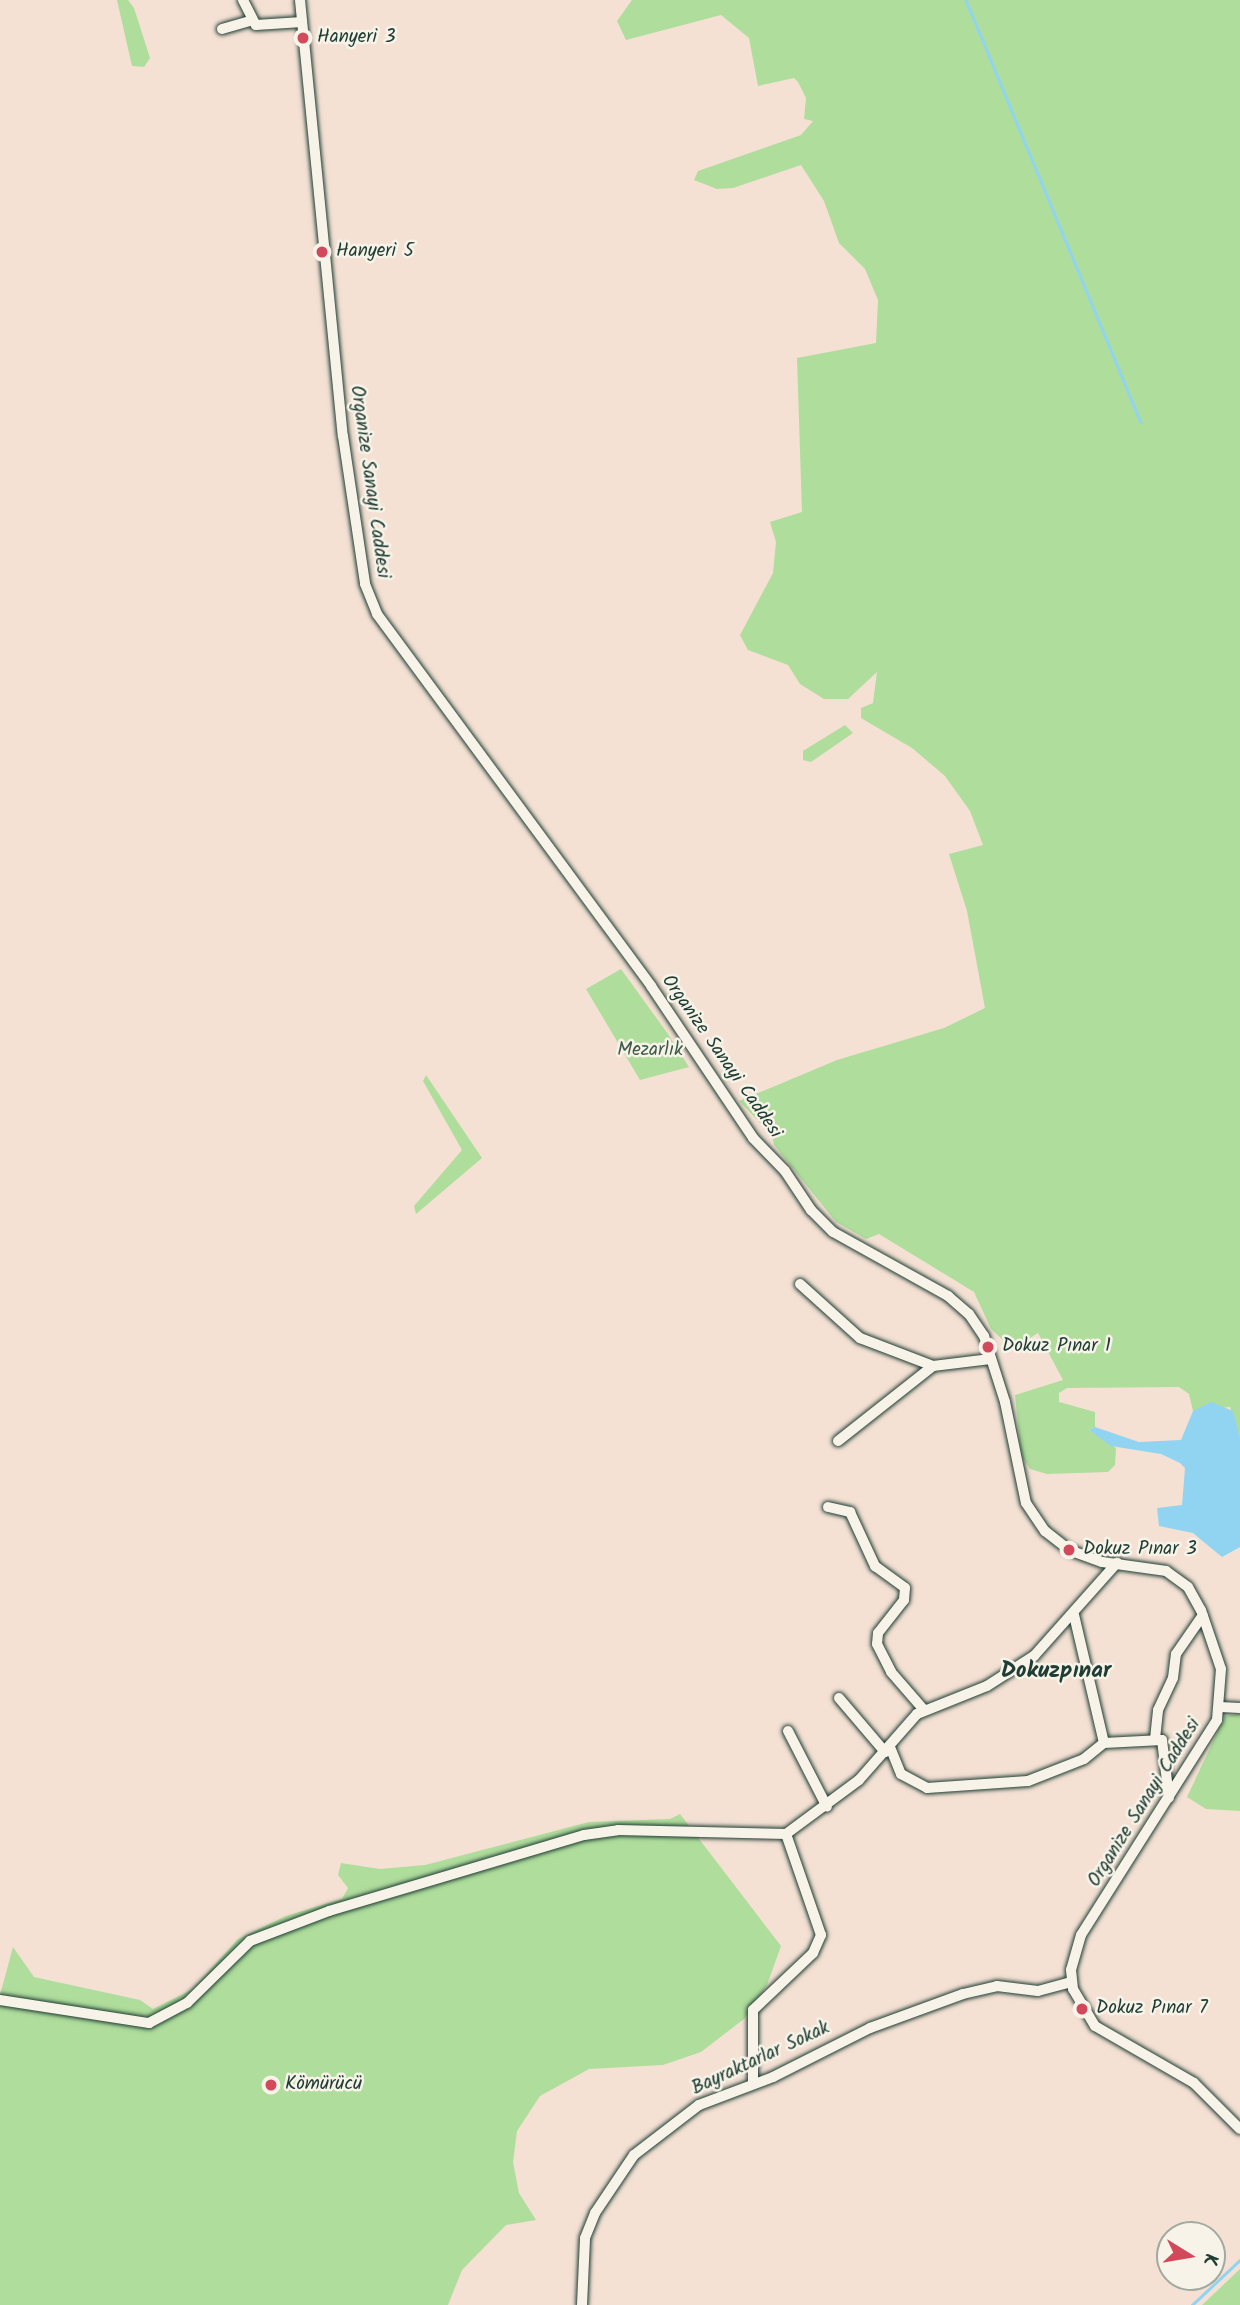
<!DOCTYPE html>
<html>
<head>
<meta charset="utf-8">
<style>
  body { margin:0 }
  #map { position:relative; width:1240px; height:2305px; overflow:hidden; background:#f4e1d4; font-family:Kalam,sans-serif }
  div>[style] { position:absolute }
  .green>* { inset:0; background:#afdd9c }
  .water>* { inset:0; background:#90d4f1 }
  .stream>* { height:2.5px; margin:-1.25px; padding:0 1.25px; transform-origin:1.25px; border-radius:1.25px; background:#90d4f1 }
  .roads { filter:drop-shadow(0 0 2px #1f3d34) drop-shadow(0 0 2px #1f3d34) }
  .minor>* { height:10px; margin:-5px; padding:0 5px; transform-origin:5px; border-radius:5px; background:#f7f3e8 }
  .dots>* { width:19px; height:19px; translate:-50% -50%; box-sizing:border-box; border:4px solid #f7f3e8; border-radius:50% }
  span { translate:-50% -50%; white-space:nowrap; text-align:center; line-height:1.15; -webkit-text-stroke:5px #f7f3e8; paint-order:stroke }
  .poi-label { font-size:19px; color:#1f3d34 }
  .left { translate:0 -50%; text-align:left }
  .street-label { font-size:19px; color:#1f3d34 }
  .park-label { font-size:19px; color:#3c5d49 }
  .quarter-label { font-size:23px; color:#1f3d34; font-weight:700 }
  .north { position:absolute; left:1156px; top:2221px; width:70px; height:70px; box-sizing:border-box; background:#f7f3e8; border:2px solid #a1aaa0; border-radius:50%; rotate:101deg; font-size:19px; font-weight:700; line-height:28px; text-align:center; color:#1f3d34 }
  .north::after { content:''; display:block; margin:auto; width:24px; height:32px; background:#d1495b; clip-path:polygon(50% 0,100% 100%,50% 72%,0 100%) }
</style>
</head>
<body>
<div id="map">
  <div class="green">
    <i style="clip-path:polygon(117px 0,128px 0,134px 8px,150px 58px,144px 67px,132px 66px)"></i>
    <i style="clip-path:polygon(632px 0,1240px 0,1240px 1438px,1230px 1407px,1193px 1411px,1189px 1394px,1179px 1387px,1067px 1388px,1059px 1393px,1059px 1402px,1095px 1412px,1095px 1427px,1089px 1430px,1116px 1448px,1115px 1465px,1108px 1472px,1047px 1474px,1030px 1469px,1021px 1455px,1015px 1395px,1063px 1380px,1038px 1333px,1022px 1343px,1004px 1341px,991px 1329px,974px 1292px,879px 1234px,866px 1239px,836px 1222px,774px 1145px,772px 1135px,739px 1101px,837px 1060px,944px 1028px,985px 1008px,967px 911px,949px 854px,983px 845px,970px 811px,945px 776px,912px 748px,861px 718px,861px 708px,873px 703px,877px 672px,848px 699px,824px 699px,800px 684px,788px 665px,748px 650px,740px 635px,773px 573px,776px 542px,770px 522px,802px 512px,797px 358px,876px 343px,878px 300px,865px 269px,839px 243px,824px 201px,801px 165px,733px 188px,717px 189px,694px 180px,698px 171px,801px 135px,813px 121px,804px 119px,806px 98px,798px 82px,794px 78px,758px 86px,749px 38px,721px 15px,626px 40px,617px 21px)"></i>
    <i style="clip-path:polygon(845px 725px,853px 733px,811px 762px,803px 760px,803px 751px)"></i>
    <i style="clip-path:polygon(621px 969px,668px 1034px,689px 1067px,640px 1080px,586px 989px)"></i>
    <i style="clip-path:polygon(426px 1075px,482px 1158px,416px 1214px,414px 1206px,462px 1150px,423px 1081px)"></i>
    <i style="clip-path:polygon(1240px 1714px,1240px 1811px,1206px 1809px,1187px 1797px,1225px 1716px)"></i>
    <i style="clip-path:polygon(680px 1814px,781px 1946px,767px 1985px,744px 2019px,701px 2052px,663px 2065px,589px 2069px,540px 2096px,517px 2131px,513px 2162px,519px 2193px,536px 2220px,506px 2225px,462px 2270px,448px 2305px,0 2305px,0 1995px,13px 1947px,34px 1977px,140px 2000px,153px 2009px,193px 1989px,238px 1939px,286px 1916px,342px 1899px,348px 1888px,338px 1875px,341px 1863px,380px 1869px,425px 1865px,589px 1822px,670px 1819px)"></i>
    <i style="clip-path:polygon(1240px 2269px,1240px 2305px,1202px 2305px,1220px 2288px)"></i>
  </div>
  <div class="water">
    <i style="clip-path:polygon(1211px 1402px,1233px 1411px,1240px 1438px,1240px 1547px,1222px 1557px,1193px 1533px,1159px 1526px,1157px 1508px,1182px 1505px,1185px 1468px,1180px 1463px,1161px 1454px,1111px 1446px,1089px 1430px,1095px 1427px,1139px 1442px,1181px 1440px,1193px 1411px)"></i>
  </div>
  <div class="stream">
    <i style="left:966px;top:0;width:457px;rotate:67.5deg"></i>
    <i style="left:1192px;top:2305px;width:66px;rotate:-43.2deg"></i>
  </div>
  <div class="roads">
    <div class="minor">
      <i style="left:243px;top:0;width:28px;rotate:63deg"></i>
      <i style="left:256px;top:25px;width:46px;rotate:-3.7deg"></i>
      <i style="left:300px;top:0;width:438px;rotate:84.4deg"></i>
      <i style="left:343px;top:436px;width:150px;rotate:81.5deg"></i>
      <i style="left:365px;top:584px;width:32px;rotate:68deg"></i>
      <i style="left:377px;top:614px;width:462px;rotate:53.6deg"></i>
      <i style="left:651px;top:986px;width:183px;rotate:56.1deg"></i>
      <i style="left:753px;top:1138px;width:46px;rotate:45.9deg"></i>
      <i style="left:785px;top:1171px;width:47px;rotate:56.3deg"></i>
      <i style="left:811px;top:1210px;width:31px;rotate:45deg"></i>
      <i style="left:833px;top:1232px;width:132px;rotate:29.1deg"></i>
      <i style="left:948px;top:1296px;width:28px;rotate:41deg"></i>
      <i style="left:969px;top:1314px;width:27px;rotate:56deg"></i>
      <i style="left:984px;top:1336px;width:69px;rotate:72.3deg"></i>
      <i style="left:1005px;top:1402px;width:103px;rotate:78.3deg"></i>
      <i style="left:1026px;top:1503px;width:34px;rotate:56deg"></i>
      <i style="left:1045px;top:1531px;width:31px;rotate:38deg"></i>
      <i style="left:1069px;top:1550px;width:35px;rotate:20deg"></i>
      <i style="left:1102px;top:1562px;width:65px;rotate:8deg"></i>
      <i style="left:1166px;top:1571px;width:27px;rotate:36deg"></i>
      <i style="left:1188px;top:1587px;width:26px;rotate:61deg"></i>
      <i style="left:1201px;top:1610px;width:62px;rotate:71.3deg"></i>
      <i style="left:1221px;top:1669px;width:51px;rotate:94.5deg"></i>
      <i style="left:1217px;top:1720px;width:254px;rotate:122.3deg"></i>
      <i style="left:1081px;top:1935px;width:36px;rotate:106deg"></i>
      <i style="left:1071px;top:1970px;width:19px;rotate:84deg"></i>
      <i style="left:1073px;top:1989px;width:43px;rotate:59.3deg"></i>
      <i style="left:1095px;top:2026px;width:114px;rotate:29.9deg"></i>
      <i style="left:1194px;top:2083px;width:65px;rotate:45deg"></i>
      <i style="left:222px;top:29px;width:29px;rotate:-16deg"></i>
      <i style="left:800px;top:1284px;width:81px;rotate:42deg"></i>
      <i style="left:860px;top:1338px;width:78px;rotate:21deg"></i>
      <i style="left:933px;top:1366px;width:58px;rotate:-6.9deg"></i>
      <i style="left:838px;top:1441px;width:121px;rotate:-38.3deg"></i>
      <i style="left:828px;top:1507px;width:23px;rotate:13deg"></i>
      <i style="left:850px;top:1512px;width:60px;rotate:65.2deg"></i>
      <i style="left:875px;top:1566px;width:37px;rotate:36deg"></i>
      <i style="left:905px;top:1588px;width:12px;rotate:95deg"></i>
      <i style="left:904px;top:1600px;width:42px;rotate:128.2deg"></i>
      <i style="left:878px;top:1633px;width:11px;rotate:95deg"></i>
      <i style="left:877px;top:1644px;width:31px;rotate:63deg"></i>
      <i style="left:891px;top:1672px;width:50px;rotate:49deg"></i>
      <i style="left:1074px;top:1615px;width:131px;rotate:76.8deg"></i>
      <i style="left:839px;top:1698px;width:71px;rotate:49.6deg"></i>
      <i style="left:1220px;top:1707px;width:20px;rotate:3deg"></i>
      <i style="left:788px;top:1731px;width:85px;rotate:62.8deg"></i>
      <i style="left:1155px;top:1739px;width:29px;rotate:-84deg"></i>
      <i style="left:1158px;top:1710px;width:35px;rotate:-65deg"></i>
      <i style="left:1173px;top:1678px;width:24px;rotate:-83deg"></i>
      <i style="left:1176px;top:1654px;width:47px;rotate:-55.3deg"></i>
      <i style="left:890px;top:1747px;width:29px;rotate:68deg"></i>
      <i style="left:901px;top:1774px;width:30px;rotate:28deg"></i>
      <i style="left:927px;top:1788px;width:101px;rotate:-4deg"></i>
      <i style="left:1028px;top:1781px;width:60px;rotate:-21.4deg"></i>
      <i style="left:1084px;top:1759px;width:26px;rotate:-39deg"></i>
      <i style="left:1104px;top:1743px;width:58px;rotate:-3deg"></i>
      <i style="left:1162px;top:1740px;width:58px;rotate:83.1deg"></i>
      <i style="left:0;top:2000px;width:151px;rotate:8.8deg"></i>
      <i style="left:149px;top:2023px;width:43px;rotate:-27.8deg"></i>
      <i style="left:187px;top:2003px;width:88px;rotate:-44.5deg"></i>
      <i style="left:250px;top:1941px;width:85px;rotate:-20.8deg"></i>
      <i style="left:329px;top:1911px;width:266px;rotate:-16.6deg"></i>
      <i style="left:584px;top:1835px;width:34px;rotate:-8deg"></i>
      <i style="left:618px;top:1830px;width:168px;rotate:1.4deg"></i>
      <i style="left:786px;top:1834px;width:91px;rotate:-36.5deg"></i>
      <i style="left:859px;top:1780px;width:88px;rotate:-48.7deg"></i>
      <i style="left:917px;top:1714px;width:75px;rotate:-21.8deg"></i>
      <i style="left:987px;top:1686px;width:56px;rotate:-32.6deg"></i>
      <i style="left:1034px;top:1656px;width:125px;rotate:-48.3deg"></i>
      <i style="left:753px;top:2082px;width:72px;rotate:-90deg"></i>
      <i style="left:753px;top:2010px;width:83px;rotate:-43.5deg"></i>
      <i style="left:813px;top:1953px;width:20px;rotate:-66deg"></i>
      <i style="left:821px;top:1935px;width:107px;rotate:-109.1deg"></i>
      <i style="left:582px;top:2305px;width:67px;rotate:-87.4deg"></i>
      <i style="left:585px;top:2238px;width:27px;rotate:-68deg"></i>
      <i style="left:595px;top:2213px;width:70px;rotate:-56.1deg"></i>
      <i style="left:634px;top:2155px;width:82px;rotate:-37.6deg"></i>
      <i style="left:699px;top:2105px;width:79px;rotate:-20.7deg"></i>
      <i style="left:773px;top:2077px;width:109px;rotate:-26.8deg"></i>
      <i style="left:870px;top:2028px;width:99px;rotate:-20.1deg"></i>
      <i style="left:963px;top:1994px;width:35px;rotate:-13deg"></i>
      <i style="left:997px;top:1986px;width:41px;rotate:7deg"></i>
      <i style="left:1038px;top:1991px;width:35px;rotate:-15deg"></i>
    </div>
  </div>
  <div class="dots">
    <i style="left:303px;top:38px;background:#d1495b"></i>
    <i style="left:322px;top:252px;background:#d1495b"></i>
    <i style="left:988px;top:1347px;background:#d1495b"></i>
    <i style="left:1069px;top:1550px;background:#d1495b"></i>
    <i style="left:1082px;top:2009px;background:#d1495b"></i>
    <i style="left:271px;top:2085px;background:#d1495b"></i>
  </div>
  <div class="poi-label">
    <span class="left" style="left:317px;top:38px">Hanyeri 3</span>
    <span class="left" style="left:336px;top:252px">Hanyeri 5</span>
    <span class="left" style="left:1002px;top:1347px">Dokuz Pınar 1</span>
    <span class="left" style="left:1083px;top:1550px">Dokuz Pınar 3</span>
    <span class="left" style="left:1096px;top:2009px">Dokuz Pınar 7</span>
    <span class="left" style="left:285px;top:2085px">Kömürücü</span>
  </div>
  <div class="street-label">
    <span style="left:369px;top:482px;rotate:82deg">Organize Sanayi Caddesi</span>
    <span style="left:721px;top:1057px;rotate:55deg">Organize Sanayi Caddesi</span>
    <span style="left:1145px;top:1803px;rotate:-58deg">Organize Sanayi Caddesi</span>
    <span style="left:761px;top:2059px;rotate:-25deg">Bayraktarlar Sokak</span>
  </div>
  <div class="park-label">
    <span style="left:650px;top:1051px">Mezarlık</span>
  </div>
  <div class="quarter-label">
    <span style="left:1056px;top:1671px">Dokuzpınar</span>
  </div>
  <div class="north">K</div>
</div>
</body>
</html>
